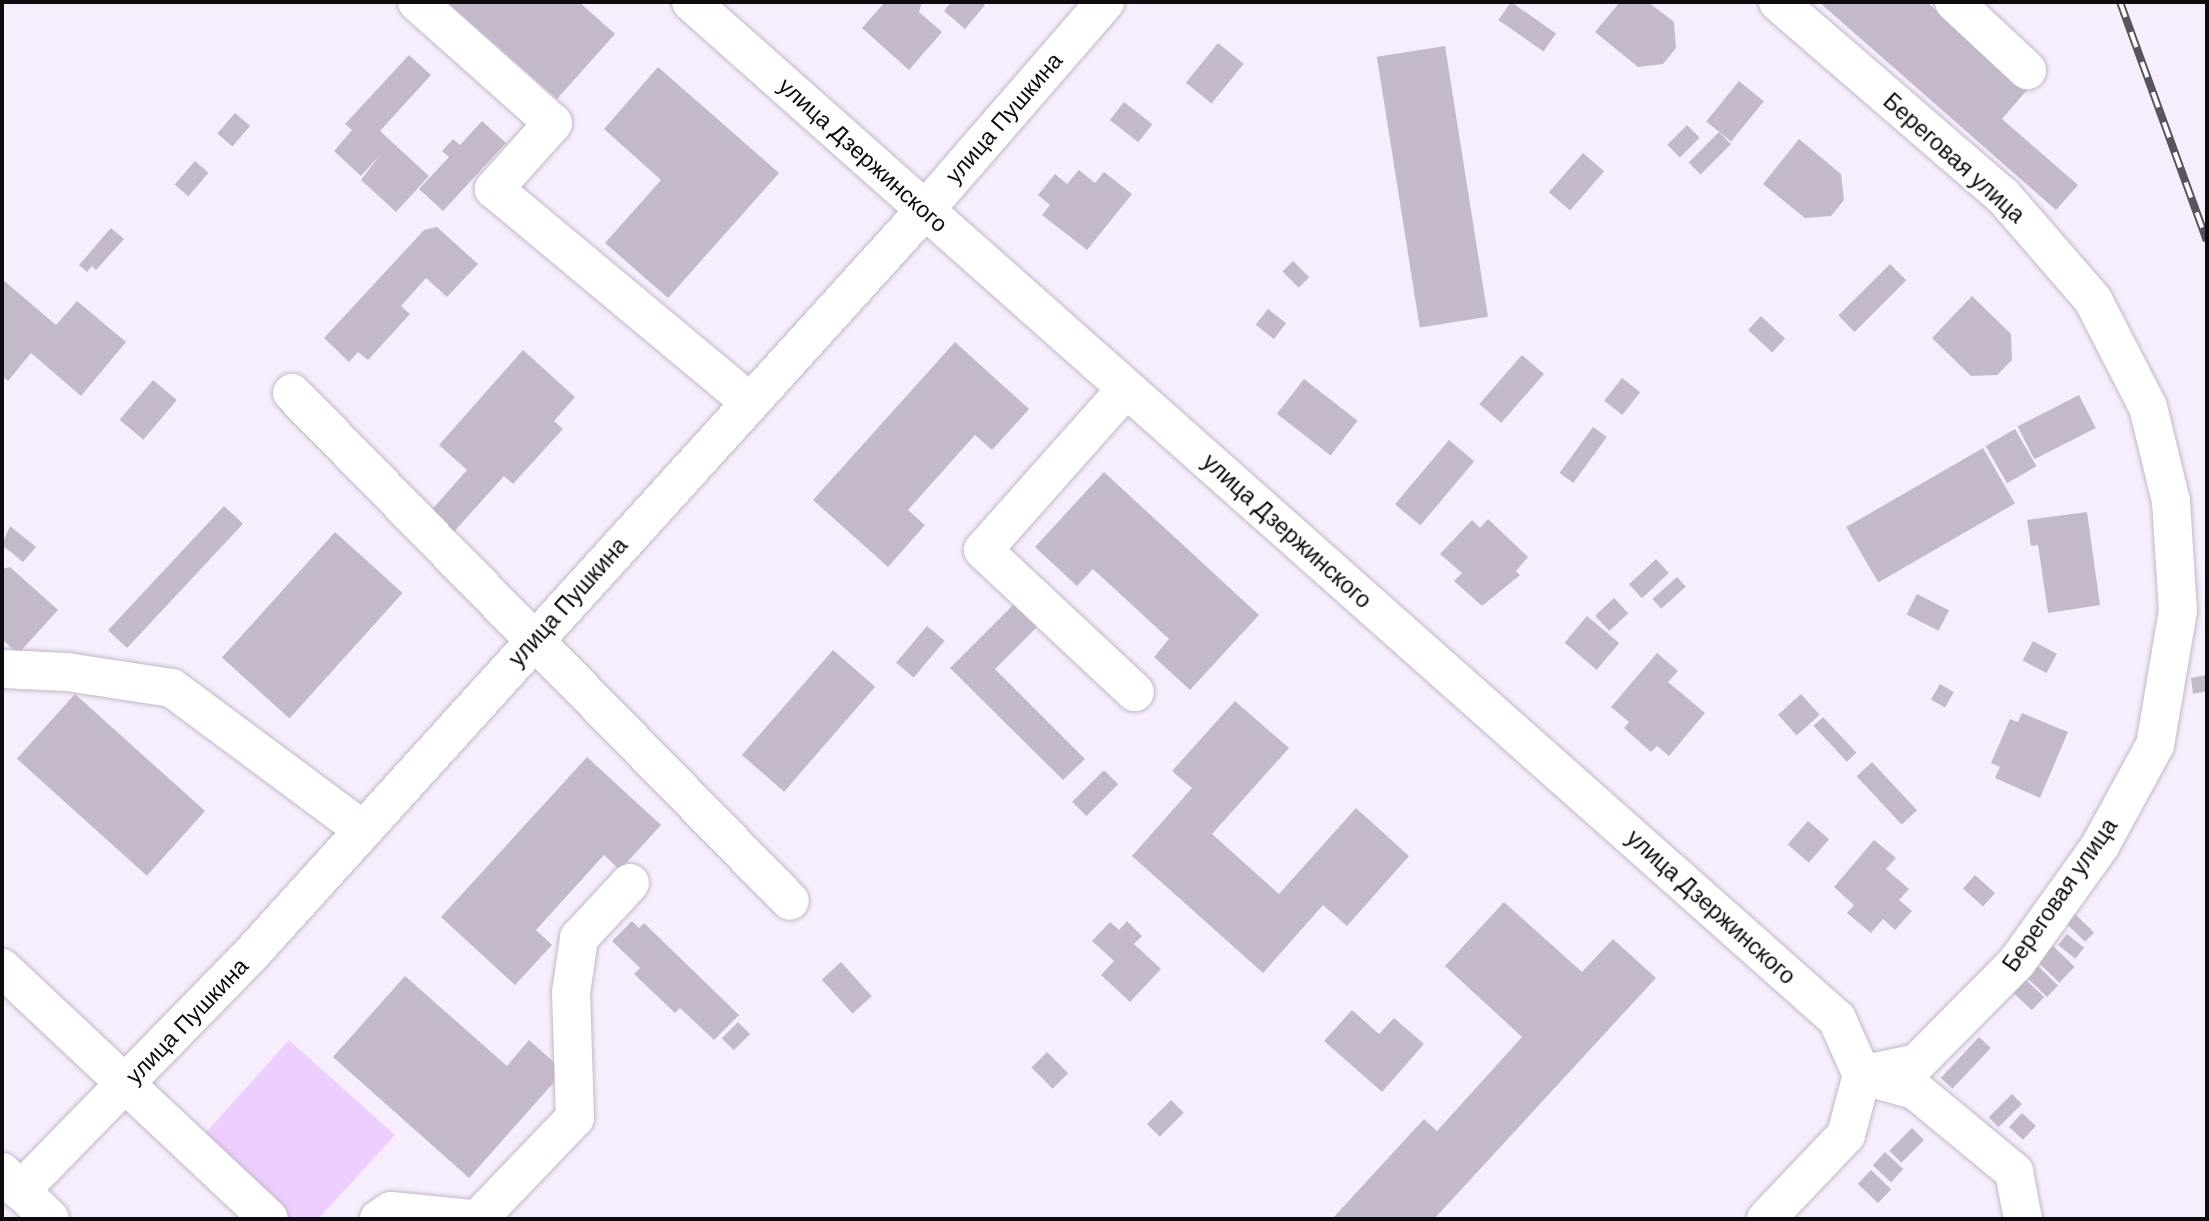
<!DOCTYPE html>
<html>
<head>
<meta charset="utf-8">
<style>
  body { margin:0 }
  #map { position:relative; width:2209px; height:1221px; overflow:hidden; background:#f7eefd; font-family:"DM Sans",sans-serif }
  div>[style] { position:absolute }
  .green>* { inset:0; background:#edcefe }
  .building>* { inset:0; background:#c4b9ca; transform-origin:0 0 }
  .roads { filter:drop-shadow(0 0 2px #c2b7c9) drop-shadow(0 0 2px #c2b7c9) }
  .minor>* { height:38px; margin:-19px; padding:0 19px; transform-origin:19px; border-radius:19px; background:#fff }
  .rail>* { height:8px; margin-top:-4px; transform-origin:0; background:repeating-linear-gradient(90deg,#fff 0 16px,#59535c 0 32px); box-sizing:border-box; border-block:2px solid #59535c }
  span { translate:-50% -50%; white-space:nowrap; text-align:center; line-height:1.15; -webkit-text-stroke:6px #fff; paint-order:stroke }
  .street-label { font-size:23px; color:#0e0a10 }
  .frame { position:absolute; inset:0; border:4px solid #0e0a10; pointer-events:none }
</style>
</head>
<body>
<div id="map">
  <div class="green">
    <i style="clip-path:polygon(289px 1040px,395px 1135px,318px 1219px,283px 1219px,200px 1139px)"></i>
  </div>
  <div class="building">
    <i style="clip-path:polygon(447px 2px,579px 2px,615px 34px,557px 99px)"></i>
    <i style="clip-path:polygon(885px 2px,922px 2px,919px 12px,942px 32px,909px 70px,862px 28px)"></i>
    <i style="clip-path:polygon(951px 2px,981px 2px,985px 5px,965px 29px,944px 11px)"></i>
    <i style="left:1511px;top:2px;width:55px;height:22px;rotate:35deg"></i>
    <i style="clip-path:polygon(1620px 2px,1648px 2px,1674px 22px,1676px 48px,1663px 64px,1638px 67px,1595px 32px)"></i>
    <i style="clip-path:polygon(1819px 2px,1927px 2px,2027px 90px,2002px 119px,2078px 185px,2056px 210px)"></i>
    <i style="left:1218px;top:43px;width:33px;height:51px;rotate:39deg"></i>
    <i style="left:1445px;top:46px;width:274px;height:69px;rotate:81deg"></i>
    <i style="clip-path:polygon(409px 55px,431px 75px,380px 131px,429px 176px,396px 212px,361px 180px,380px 155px,361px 176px,334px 151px,352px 130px,345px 124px)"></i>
    <i style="clip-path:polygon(658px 67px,779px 173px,668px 298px,605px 243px,661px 180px,604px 129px)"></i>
    <i style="left:1739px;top:81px;width:32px;height:52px;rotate:39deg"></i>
    <i style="left:1124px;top:102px;width:36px;height:23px;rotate:38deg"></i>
    <i style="left:235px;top:113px;width:20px;height:27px;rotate:41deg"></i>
    <i style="clip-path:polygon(482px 121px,506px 143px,443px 211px,419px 189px,449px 157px,442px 151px,453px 139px,460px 145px)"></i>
    <i style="left:1687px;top:125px;width:18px;height:28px;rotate:45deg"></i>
    <i style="left:1719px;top:132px;width:17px;height:43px;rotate:45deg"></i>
    <i style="clip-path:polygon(1799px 139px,1841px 174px,1844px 200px,1831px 216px,1805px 218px,1763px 184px)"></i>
    <i style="left:1583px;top:153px;width:28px;height:52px;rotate:41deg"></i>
    <i style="left:195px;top:161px;width:18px;height:31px;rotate:41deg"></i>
    <i style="clip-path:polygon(1079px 170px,1095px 183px,1104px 172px,1132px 194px,1087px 250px,1042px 215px,1050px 205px,1038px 195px,1055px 174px,1067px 184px)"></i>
    <i style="clip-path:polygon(437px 227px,478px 264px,447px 297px,426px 278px,401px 306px,410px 314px,368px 360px,358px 352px,349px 362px,324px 338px,424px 230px)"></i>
    <i style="clip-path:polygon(111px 228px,124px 239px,96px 270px,92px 266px,87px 272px,79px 265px)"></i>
    <i style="left:1293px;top:261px;width:23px;height:15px;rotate:45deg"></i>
    <i style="left:1890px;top:264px;width:23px;height:73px;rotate:45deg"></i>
    <i style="clip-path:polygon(2px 279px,56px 325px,77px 301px,126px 342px,81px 396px,31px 353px,8px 381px,2px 376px)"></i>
    <i style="clip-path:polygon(1972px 296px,2011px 334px,2012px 360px,1997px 375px,1971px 376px,1932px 338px)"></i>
    <i style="left:1268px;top:309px;width:23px;height:20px;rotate:38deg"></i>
    <i style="left:1761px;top:316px;width:33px;height:19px;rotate:43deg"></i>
    <i style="clip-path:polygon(955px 342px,1029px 409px,992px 450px,975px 435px,908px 510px,925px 525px,888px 567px,813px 500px)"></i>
    <i style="clip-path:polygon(523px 350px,575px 397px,554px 421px,563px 429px,513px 484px,504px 476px,452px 534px,429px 513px,467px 470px,439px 445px)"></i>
    <i style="left:1522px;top:355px;width:29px;height:65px;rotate:41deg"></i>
    <i style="left:1622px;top:378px;width:23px;height:29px;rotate:38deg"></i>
    <i style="left:1304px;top:379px;width:68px;height:44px;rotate:38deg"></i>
    <i style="left:153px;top:380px;width:31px;height:52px;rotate:40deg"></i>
    <i style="left:2079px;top:395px;width:37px;height:69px;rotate:63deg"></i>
    <i style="left:1593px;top:427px;width:17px;height:57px;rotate:36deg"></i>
    <i style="left:2015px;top:429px;width:43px;height:34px;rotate:60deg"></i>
    <i style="left:1449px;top:440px;width:33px;height:84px;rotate:40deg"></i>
    <i style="left:1983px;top:448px;width:64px;height:158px;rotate:60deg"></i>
    <i style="clip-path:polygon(1104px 472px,1259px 615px,1190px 690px,1154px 657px,1169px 639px,1093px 569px,1077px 586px,1035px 547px)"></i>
    <i style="left:224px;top:506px;width:26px;height:170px;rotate:43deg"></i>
    <i style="clip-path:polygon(2087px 512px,2100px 605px,2048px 613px,2038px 545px,2031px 546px,2027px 520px)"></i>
    <i style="clip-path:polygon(1488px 519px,1528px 557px,1516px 571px,1520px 575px,1482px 606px,1454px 581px,1462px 573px,1440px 554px,1472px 520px,1480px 528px)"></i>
    <i style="clip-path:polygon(10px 526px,36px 547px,23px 562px,2px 545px)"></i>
    <i style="left:335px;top:532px;width:91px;height:169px;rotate:42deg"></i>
    <i style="left:1656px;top:559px;width:19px;height:37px;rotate:47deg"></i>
    <i style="clip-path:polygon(10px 567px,58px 610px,18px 654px,2px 639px,2px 569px)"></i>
    <i style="left:1677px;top:577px;width:13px;height:33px;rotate:48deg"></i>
    <i style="left:1917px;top:594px;width:36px;height:23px;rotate:27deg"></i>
    <i style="left:1614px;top:598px;width:21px;height:26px;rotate:47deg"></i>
    <i style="clip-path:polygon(1014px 604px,1037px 627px,995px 669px,1085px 759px,1063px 780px,950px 668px)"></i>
    <i style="left:1587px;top:616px;width:42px;height:35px;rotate:40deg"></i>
    <i style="left:927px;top:626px;width:23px;height:48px;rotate:40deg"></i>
    <i style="left:2033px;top:641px;width:27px;height:22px;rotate:28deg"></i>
    <i style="left:833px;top:650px;width:56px;height:139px;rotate:41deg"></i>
    <i style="clip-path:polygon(1657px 653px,1678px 671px,1668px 682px,1705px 713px,1669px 756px,1657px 746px,1651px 752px,1624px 728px,1629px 722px,1611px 707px)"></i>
    <i style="clip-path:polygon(2207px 675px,2207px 691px,2193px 694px,2191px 678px)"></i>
    <i style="left:1940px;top:684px;width:16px;height:18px;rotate:30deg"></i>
    <i style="left:75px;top:694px;width:175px;height:87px;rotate:42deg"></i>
    <i style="left:1801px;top:694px;width:28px;height:31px;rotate:48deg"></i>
    <i style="clip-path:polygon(1235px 701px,1289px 748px,1212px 834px,1279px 894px,1356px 808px,1409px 856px,1347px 926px,1323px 905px,1263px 973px,1132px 856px,1192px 788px,1172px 771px)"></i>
    <i style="clip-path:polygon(2022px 713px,2068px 732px,2040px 798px,1995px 778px,2000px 767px,1991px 763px,2010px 719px,2018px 722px)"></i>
    <i style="left:1823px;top:717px;width:49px;height:13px;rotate:47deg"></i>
    <i style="clip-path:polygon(587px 757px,661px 825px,620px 870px,604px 855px,536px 930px,552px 945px,515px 985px,441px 917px)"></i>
    <i style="left:1872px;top:762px;width:66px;height:21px;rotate:47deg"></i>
    <i style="left:1104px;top:770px;width:20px;height:45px;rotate:45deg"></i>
    <i style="left:1808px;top:821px;width:28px;height:31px;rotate:41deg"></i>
    <i style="clip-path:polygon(1874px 840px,1896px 858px,1886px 869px,1909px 889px,1899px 900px,1912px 911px,1895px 930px,1883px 919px,1871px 933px,1847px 913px,1854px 905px,1834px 887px)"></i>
    <i style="left:1975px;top:875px;width:27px;height:18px;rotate:42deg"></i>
    <i style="clip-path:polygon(1504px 902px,1582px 972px,1613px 939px,1656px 978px,1434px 1219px,1332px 1219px,1424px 1119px,1437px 1131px,1522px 1037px,1445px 966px)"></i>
    <i style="left:2074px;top:913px;width:28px;height:13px;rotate:44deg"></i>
    <i style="clip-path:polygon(632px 921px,639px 928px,644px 923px,739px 1015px,714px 1040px,680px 1008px,675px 1013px,634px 974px,640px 968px,612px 941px)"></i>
    <i style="clip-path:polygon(1127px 921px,1142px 936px,1134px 944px,1161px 969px,1130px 1002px,1101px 975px,1114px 961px,1092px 941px,1110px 922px,1119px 930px)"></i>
    <i style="left:2067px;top:934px;width:22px;height:14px;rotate:39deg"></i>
    <i style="left:2053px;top:946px;width:30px;height:22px;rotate:44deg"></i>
    <i style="left:841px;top:962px;width:46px;height:26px;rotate:48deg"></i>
    <i style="left:2038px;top:966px;width:28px;height:16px;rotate:44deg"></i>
    <i style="clip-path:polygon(405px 976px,507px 1066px,529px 1040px,564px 1071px,469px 1178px,333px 1057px)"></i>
    <i style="left:2026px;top:980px;width:25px;height:18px;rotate:43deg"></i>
    <i style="clip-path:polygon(1352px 1010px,1379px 1034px,1394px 1018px,1424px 1044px,1382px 1092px,1324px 1041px)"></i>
    <i style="left:738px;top:1022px;width:17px;height:23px;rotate:45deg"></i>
    <i style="left:1979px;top:1037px;width:16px;height:56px;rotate:43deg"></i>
    <i style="left:1047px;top:1052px;width:30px;height:22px;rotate:45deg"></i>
    <i style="left:2012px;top:1094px;width:14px;height:33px;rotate:45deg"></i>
    <i style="left:1171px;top:1100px;width:18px;height:34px;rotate:45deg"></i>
    <i style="left:2022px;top:1113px;width:19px;height:19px;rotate:43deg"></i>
    <i style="left:1912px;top:1128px;width:17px;height:32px;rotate:45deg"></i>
    <i style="left:1885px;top:1152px;width:25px;height:18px;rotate:43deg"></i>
    <i style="left:1871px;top:1170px;width:28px;height:19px;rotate:44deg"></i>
  </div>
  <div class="roads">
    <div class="minor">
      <i style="left:417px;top:2px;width:182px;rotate:41.7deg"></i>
      <i style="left:553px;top:123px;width:89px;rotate:131.8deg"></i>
      <i style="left:494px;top:189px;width:333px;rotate:39.8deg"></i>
      <i style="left:691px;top:2px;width:1532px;rotate:41.59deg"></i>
      <i style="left:1837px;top:1019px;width:61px;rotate:65.9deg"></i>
      <i style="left:1778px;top:2px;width:297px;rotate:40.8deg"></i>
      <i style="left:2003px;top:196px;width:138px;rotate:49.1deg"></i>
      <i style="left:2093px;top:300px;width:120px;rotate:62.8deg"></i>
      <i style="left:2148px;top:407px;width:97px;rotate:76.3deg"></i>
      <i style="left:2171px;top:501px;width:110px;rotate:86.4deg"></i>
      <i style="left:2178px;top:611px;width:136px;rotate:99.7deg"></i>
      <i style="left:2155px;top:745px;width:115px;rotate:118.6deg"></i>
      <i style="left:2100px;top:846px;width:143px;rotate:125.6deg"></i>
      <i style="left:2017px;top:962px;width:142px;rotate:134.7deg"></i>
      <i style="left:1917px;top:1063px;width:56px;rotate:167.7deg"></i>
      <i style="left:1954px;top:2px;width:100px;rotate:43deg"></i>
      <i style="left:1126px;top:389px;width:215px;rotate:131.6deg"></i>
      <i style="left:983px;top:550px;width:208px;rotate:43.1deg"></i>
      <i style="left:292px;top:393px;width:711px;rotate:45.57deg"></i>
      <i style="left:2px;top:669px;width:65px;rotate:2.6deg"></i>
      <i style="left:67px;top:672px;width:106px;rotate:8.7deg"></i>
      <i style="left:172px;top:688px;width:237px;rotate:36.6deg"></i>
      <i style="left:2px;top:968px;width:366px;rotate:43.2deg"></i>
      <i style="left:1864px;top:1076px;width:53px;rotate:15.4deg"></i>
      <i style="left:1915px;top:1090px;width:129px;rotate:39.6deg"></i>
      <i style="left:2014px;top:1172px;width:48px;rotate:79.2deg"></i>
      <i style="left:2px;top:1172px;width:67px;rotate:44.4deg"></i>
      <i style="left:20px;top:1191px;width:335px;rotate:-45.7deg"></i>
      <i style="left:254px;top:951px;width:1000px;rotate:-47.84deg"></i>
      <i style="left:925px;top:210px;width:275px;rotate:-49.1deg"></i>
      <i style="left:379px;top:1219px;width:14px;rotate:-34deg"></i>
      <i style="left:391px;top:1211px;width:80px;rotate:5.7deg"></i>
      <i style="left:478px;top:1219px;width:140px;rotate:-46.2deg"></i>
      <i style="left:575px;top:1118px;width:125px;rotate:-91.8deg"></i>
      <i style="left:571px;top:993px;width:56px;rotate:-81.7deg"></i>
      <i style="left:579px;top:938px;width:75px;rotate:-47.2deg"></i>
      <i style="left:1766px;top:1219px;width:116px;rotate:-46.4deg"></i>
      <i style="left:1846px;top:1135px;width:62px;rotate:-75.1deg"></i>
    </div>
  </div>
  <div class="rail">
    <i style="left:2120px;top:2px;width:254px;rotate:70deg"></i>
  </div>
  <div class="street-label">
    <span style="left:1004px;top:118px;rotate:-49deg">улица Пушкина</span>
    <span style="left:863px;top:155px;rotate:42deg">улица Дзержинского</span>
    <span style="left:1954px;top:158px;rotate:42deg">Береговая улица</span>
    <span style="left:1287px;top:531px;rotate:42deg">улица Дзержинского</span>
    <span style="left:568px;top:602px;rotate:-48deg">улица Пушкина</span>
    <span style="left:2060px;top:895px;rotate:-55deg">Береговая улица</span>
    <span style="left:1711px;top:907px;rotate:42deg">улица Дзержинского</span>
    <span style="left:187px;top:1021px;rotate:-46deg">улица Пушкина</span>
  </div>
  <div class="frame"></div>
</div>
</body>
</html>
